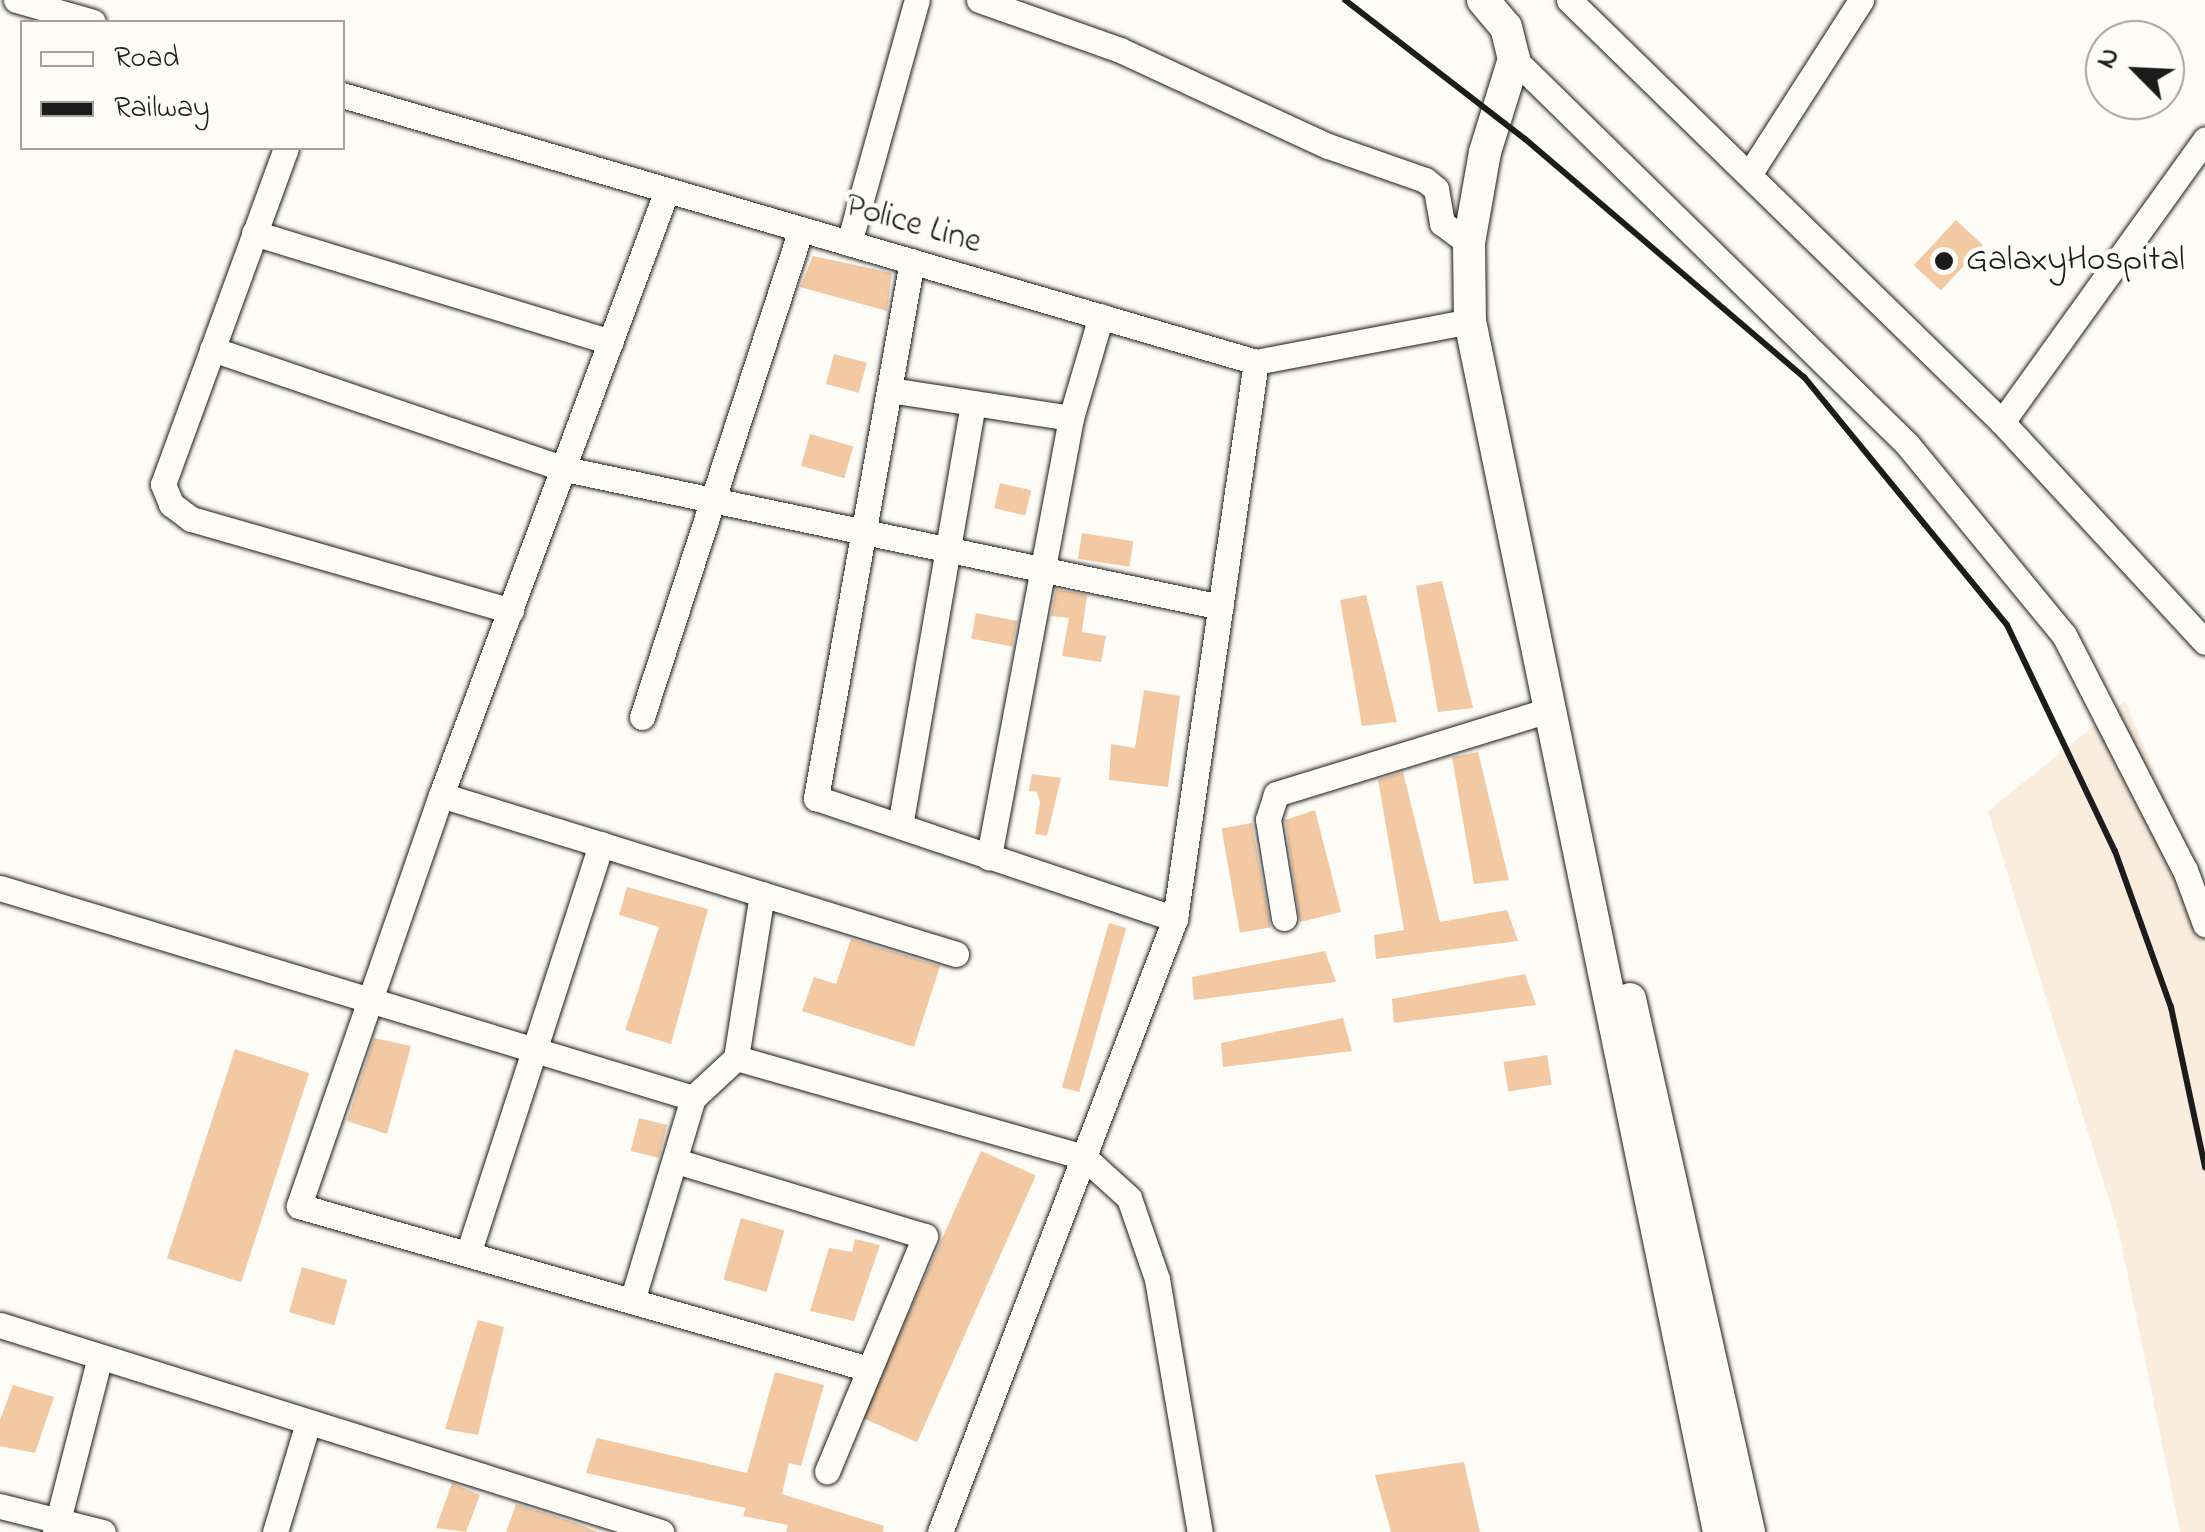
<!DOCTYPE html>
<html>
<head>
<meta charset="utf-8">
<style>
  body { margin:0 }
  #map { position:relative; width:2205px; height:1532px; overflow:hidden; background:#fdfcf7; font-family:"Indie Flower",sans-serif }
  div>[style] { position:absolute }
  .built>* { inset:0; background:#faedde }
  .building>* { inset:0; background:#f2c9a2; transform-origin:0 0 }
  .roads { filter:drop-shadow(0 0 2px #1c1c1c) drop-shadow(0 0 2px #1c1c1c) }
  .minor>* { height:25px; margin:-12.5px; padding:0 12.5px; transform-origin:12.5px; border-radius:12.5px; background:#fdfcf7 }
  .major>* { height:32px; margin:-16px; padding:0 16px; transform-origin:16px; border-radius:16px; background:#fdfcf7 }
  .rail>* { height:6px; margin:-3px; padding:0 3px; transform-origin:3px; border-radius:3px; background:#1c1c1c }
  .dots>* { width:28px; height:28px; translate:-50% -50%; box-sizing:border-box; border:5px solid #fdfcf7; border-radius:50% }
  span { translate:-50% -50%; white-space:nowrap; text-align:center; line-height:1.15; -webkit-text-stroke:9px #fdfcf7; paint-order:stroke }
  .street-label { font-size:35px; color:#1c1c1c }
  .poi-label { font-size:35px; color:#1c1c1c }
  .left { translate:0 -50%; text-align:left }
  .legend { position:absolute; left:20px; top:20px; width:325px; height:130px; box-sizing:border-box; background:#fdfcf7; border:2px solid #a3a29f; margin:0; padding:12px 18px; list-style:none; font-size:30px; color:#1c1c1c }
  .legend li { display:flex; align-items:center; gap:20px; height:50px }
  .legend b { width:50px; border:2px solid #a3a29f }
  .north { position:absolute; left:2085px; top:20px; width:100px; height:100px; box-sizing:border-box; background:#fdfcf7; border:2px solid #a3a29f; border-radius:50%; rotate:294deg; font-size:28px; font-weight:700; line-height:40px; text-align:center; color:#1c1c1c }
  .north::after { content:''; display:block; margin:auto; width:35px; height:45px; background:#1c1c1c; clip-path:polygon(50% 0,100% 100%,50% 72%,0 100%) }
</style>
</head>
<body>
<div id="map">
  <div class="built">
    <i style="clip-path:polygon(2125px 701px,2205px 891px,2205px 1532px,2180px 1532px,2119px 1232px,1988px 811px)"></i>
  </div>
  <div class="building">
    <i style="left:1956px;top:220px;width:37px;height:62px;rotate:43deg"></i>
    <i style="clip-path:polygon(813px 256px,892px 273px,887px 311px,800px 287px)"></i>
    <i style="left:834px;top:354px;width:34px;height:31px;rotate:15deg"></i>
    <i style="left:810px;top:434px;width:45px;height:33px;rotate:16deg"></i>
    <i style="left:1000px;top:483px;width:32px;height:26px;rotate:13deg"></i>
    <i style="left:1082px;top:533px;width:52px;height:26px;rotate:9deg"></i>
    <i style="clip-path:polygon(1442px 581px,1473px 708px,1438px 712px,1416px 586px)"></i>
    <i style="clip-path:polygon(1056px 589px,1087px 595px,1082px 632px,1106px 636px,1101px 662px,1062px 656px,1069px 618px,1051px 616px)"></i>
    <i style="clip-path:polygon(1366px 595px,1397px 722px,1362px 726px,1340px 600px)"></i>
    <i style="left:976px;top:613px;width:42px;height:26px;rotate:11deg"></i>
    <i style="clip-path:polygon(1144px 690px,1180px 696px,1168px 787px,1109px 780px,1111px 744px,1135px 748px)"></i>
    <i style="clip-path:polygon(1478px 752px,1509px 880px,1474px 884px,1452px 757px)"></i>
    <i style="clip-path:polygon(1403px 772px,1440px 922px,1507px 910px,1518px 941px,1376px 959px,1374px 935px,1404px 930px,1378px 780px)"></i>
    <i style="clip-path:polygon(1032px 774px,1061px 778px,1047px 836px,1035px 834px,1040px 802px,1037px 792px,1029px 791px)"></i>
    <i style="clip-path:polygon(1315px 810px,1341px 912px,1300px 922px,1285px 820px)"></i>
    <i style="left:1252px;top:823px;width:106px;height:31px;rotate:80deg"></i>
    <i style="clip-path:polygon(627px 887px,708px 909px,671px 1044px,625px 1030px,659px 927px,619px 915px)"></i>
    <i style="left:1109px;top:923px;width:18px;height:171px;rotate:16deg"></i>
    <i style="clip-path:polygon(851px 939px,940px 966px,914px 1047px,802px 1011px,814px 977px,836px 984px)"></i>
    <i style="clip-path:polygon(1325px 951px,1336px 982px,1194px 1000px,1192px 977px)"></i>
    <i style="clip-path:polygon(1525px 974px,1536px 1005px,1394px 1023px,1392px 999px)"></i>
    <i style="clip-path:polygon(1343px 1018px,1352px 1051px,1223px 1067px,1221px 1043px)"></i>
    <i style="clip-path:polygon(374px 1038px,411px 1046px,387px 1134px,347px 1121px)"></i>
    <i style="left:235px;top:1049px;width:78px;height:220px;rotate:18deg"></i>
    <i style="left:1547px;top:1055px;width:30px;height:44px;rotate:81deg"></i>
    <i style="left:639px;top:1118px;width:29px;height:34px;rotate:14deg"></i>
    <i style="left:981px;top:1151px;width:60px;height:292px;rotate:24deg"></i>
    <i style="left:741px;top:1218px;width:45px;height:64px;rotate:16deg"></i>
    <i style="clip-path:polygon(855px 1239px,880px 1245px,854px 1321px,810px 1311px,829px 1248px,852px 1252px)"></i>
    <i style="left:302px;top:1267px;width:47px;height:47px;rotate:16deg"></i>
    <i style="clip-path:polygon(478px 1320px,504px 1327px,478px 1435px,445px 1429px)"></i>
    <i style="clip-path:polygon(775px 1372px,824px 1385px,801px 1466px,789px 1463px,782px 1494px,884px 1526px,883px 1532px,786px 1532px,788px 1525px,743px 1516px,746px 1508px,586px 1473px,597px 1438px,747px 1473px)"></i>
    <i style="clip-path:polygon(13px 1385px,54px 1397px,35px 1453px,0 1446px,0 1420px)"></i>
    <i style="clip-path:polygon(1464px 1462px,1480px 1532px,1391px 1532px,1375px 1475px)"></i>
    <i style="clip-path:polygon(452px 1483px,480px 1495px,466px 1532px,436px 1528px)"></i>
    <i style="clip-path:polygon(516px 1504px,576px 1523px,598px 1532px,506px 1532px)"></i>
  </div>
  <div class="roads">
    <div class="minor">
      <i style="left:16px;top:0;width:80px;rotate:15.9deg"></i>
      <i style="left:979px;top:0;width:150px;rotate:19.5deg"></i>
      <i style="left:1120px;top:50px;width:229px;rotate:24.8deg"></i>
      <i style="left:1328px;top:146px;width:103px;rotate:19.3deg"></i>
      <i style="left:1425px;top:180px;width:14px;rotate:39deg"></i>
      <i style="left:1436px;top:189px;width:35px;rotate:80deg"></i>
      <i style="left:1442px;top:223px;width:34px;rotate:37deg"></i>
      <i style="left:1569px;top:0;width:605px;rotate:44.26deg"></i>
      <i style="left:2002px;top:422px;width:299px;rotate:47.3deg"></i>
      <i style="left:1514px;top:59px;width:550px;rotate:44.41deg"></i>
      <i style="left:1907px;top:444px;width:247px;rotate:50.6deg"></i>
      <i style="left:2064px;top:635px;width:264px;rotate:62.8deg"></i>
      <i style="left:2185px;top:870px;width:58px;rotate:69.7deg"></i>
      <i style="left:342px;top:95px;width:952px;rotate:16.28deg"></i>
      <i style="left:1256px;top:362px;width:218px;rotate:-10.8deg"></i>
      <i style="left:286px;top:148px;width:358px;rotate:110.1deg"></i>
      <i style="left:163px;top:484px;width:22px;rotate:68deg"></i>
      <i style="left:171px;top:504px;width:25px;rotate:37deg"></i>
      <i style="left:191px;top:519px;width:333px;rotate:16deg"></i>
      <i style="left:1750px;top:173px;width:206px;rotate:-57.3deg"></i>
      <i style="left:667px;top:190px;width:646px;rotate:110.48deg"></i>
      <i style="left:441px;top:795px;width:435px;rotate:109.1deg"></i>
      <i style="left:299px;top:1206px;width:593px;rotate:15.96deg"></i>
      <i style="left:254px;top:233px;width:373px;rotate:17deg"></i>
      <i style="left:849px;top:243px;width:252px;rotate:-74.4deg"></i>
      <i style="left:912px;top:261px;width:546px;rotate:100.14deg"></i>
      <i style="left:816px;top:798px;width:379px;rotate:18.6deg"></i>
      <i style="left:212px;top:349px;width:373px;rotate:18.8deg"></i>
      <i style="left:565px;top:469px;width:670px;rotate:11.88deg"></i>
      <i style="left:890px;top:390px;width:183px;rotate:8.8deg"></i>
      <i style="left:1071px;top:418px;width:447px;rotate:100.6deg"></i>
      <i style="left:1071px;top:418px;width:106px;rotate:-73.6deg"></i>
      <i style="left:2002px;top:422px;width:348px;rotate:-54.3deg"></i>
      <i style="left:642px;top:717px;width:513px;rotate:-71.95deg"></i>
      <i style="left:441px;top:795px;width:539px;rotate:17.16deg"></i>
      <i style="left:900px;top:826px;width:429px;rotate:-80.2deg"></i>
      <i style="left:0;top:888px;width:724px;rotate:16.86deg"></i>
      <i style="left:693px;top:1098px;width:59px;rotate:-42.9deg"></i>
      <i style="left:736px;top:1058px;width:362px;rotate:15.9deg"></i>
      <i style="left:1084px;top:1157px;width:61px;rotate:42.3deg"></i>
      <i style="left:1129px;top:1198px;width:86px;rotate:70.9deg"></i>
      <i style="left:1157px;top:1279px;width:257px;rotate:80.4deg"></i>
      <i style="left:1284px;top:918px;width:100px;rotate:-99.2deg"></i>
      <i style="left:1268px;top:819px;width:26px;rotate:-72deg"></i>
      <i style="left:1276px;top:794px;width:282px;rotate:-17.1deg"></i>
      <i style="left:736px;top:1058px;width:166px;rotate:-81deg"></i>
      <i style="left:676px;top:1161px;width:260px;rotate:16.8deg"></i>
      <i style="left:925px;top:1236px;width:255px;rotate:112.6deg"></i>
      <i style="left:468px;top:1254px;width:431px;rotate:-72deg"></i>
      <i style="left:632px;top:1301px;width:212px;rotate:-73.3deg"></i>
      <i style="left:0;top:1325px;width:693px;rotate:17.39deg"></i>
      <i style="left:0;top:1506px;width:106px;rotate:14.2deg"></i>
      <i style="left:55px;top:1532px;width:181px;rotate:-75.6deg"></i>
      <i style="left:275px;top:1532px;width:114px;rotate:-73.2deg"></i>
      <i style="left:940px;top:1532px;width:657px;rotate:-69.03deg"></i>
      <i style="left:1175px;top:919px;width:563px;rotate:-81.73deg"></i>
    </div>
    <div class="major">
      <i style="left:1483px;top:0;width:35px;rotate:50deg"></i>
      <i style="left:1506px;top:27px;width:33px;rotate:76deg"></i>
      <i style="left:1514px;top:59px;width:97px;rotate:107.3deg"></i>
      <i style="left:1485px;top:152px;width:92px;rotate:100deg"></i>
      <i style="left:1469px;top:243px;width:78px;rotate:89.3deg"></i>
      <i style="left:1470px;top:321px;width:1236px;rotate:78.38deg"></i>
      <i style="left:1630px;top:999px;width:546px;rotate:77.41deg"></i>
    </div>
  </div>
  <div class="rail">
    <i style="left:1345px;top:0;width:227px;rotate:37.7deg"></i>
    <i style="left:1525px;top:139px;width:367px;rotate:40.5deg"></i>
    <i style="left:1804px;top:377px;width:320px;rotate:50.7deg"></i>
    <i style="left:2007px;top:625px;width:250px;rotate:64.5deg"></i>
    <i style="left:2115px;top:851px;width:166px;rotate:70.3deg"></i>
    <i style="left:2171px;top:1007px;width:164px;rotate:78deg"></i>
  </div>
  <div class="dots">
    <i style="left:1944px;top:261px;background:#1c1c1c"></i>
  </div>
  <div class="street-label">
    <span style="left:913px;top:225px;rotate:16deg">Police Line</span>
  </div>
  <div class="poi-label">
    <span class="left" style="left:1966px;top:261px">GalaxyHospital</span>
  </div>
  <ul class="legend">
  <li><b style="height:12px;background:#fdfcf7"></b>Road</li>
  <li><b style="height:12px;background:#1c1c1c"></b>Railway</li>
  </ul>
  <div class="north">N</div>
</div>
</body>
</html>
